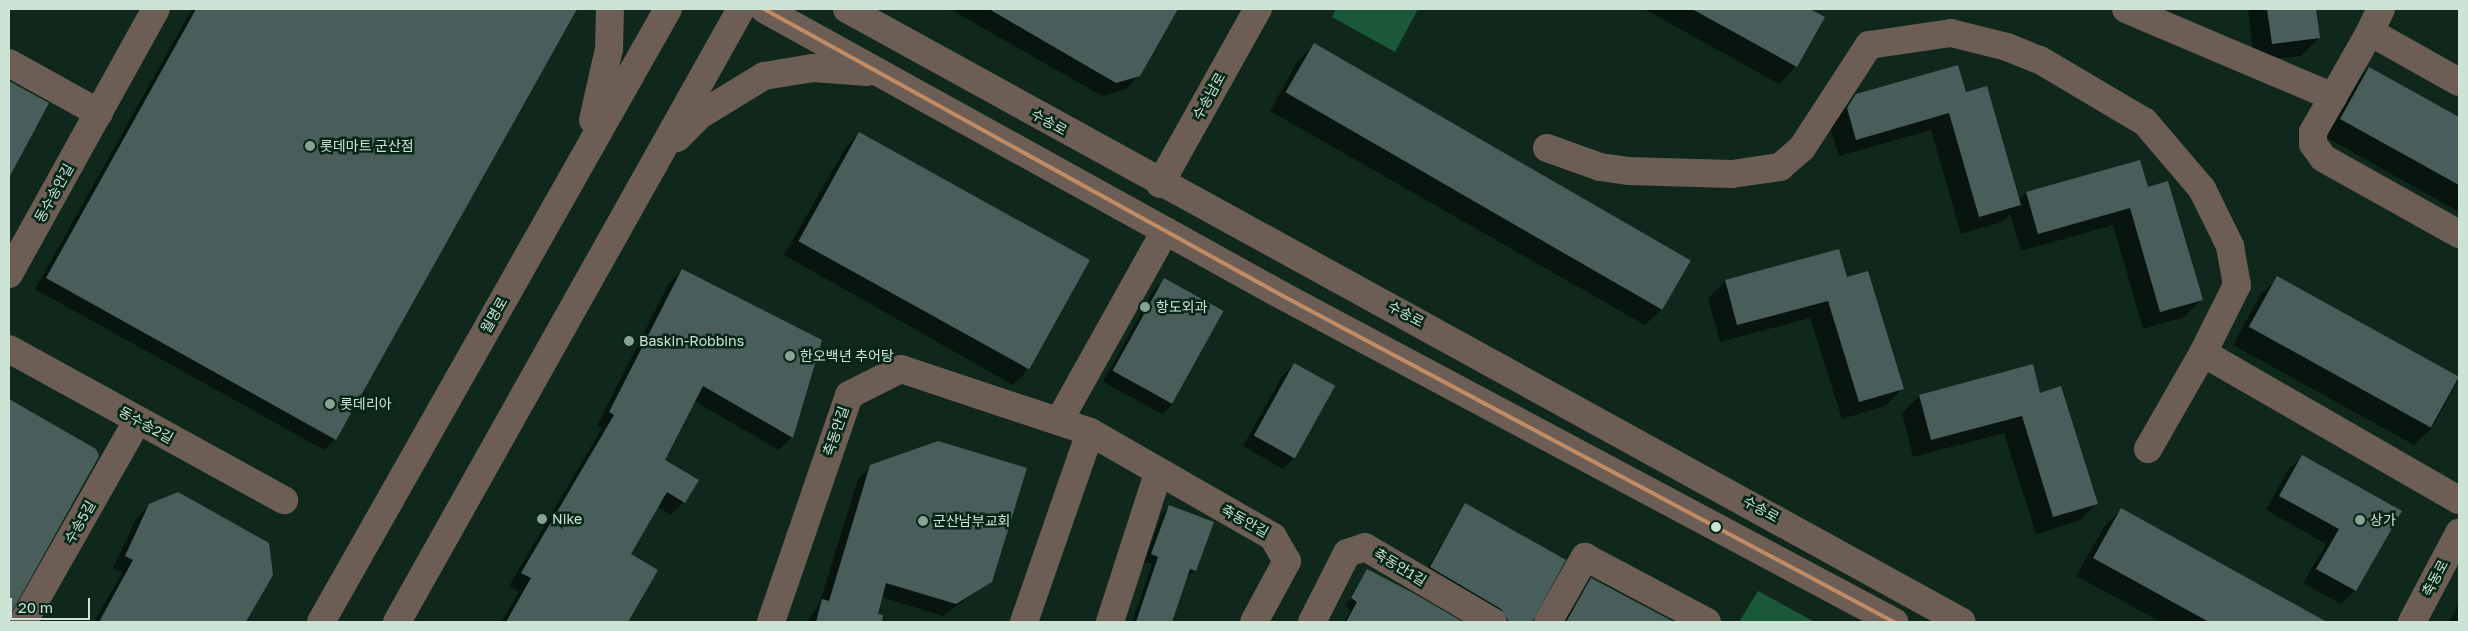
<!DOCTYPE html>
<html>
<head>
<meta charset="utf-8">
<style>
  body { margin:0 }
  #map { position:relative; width:2468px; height:631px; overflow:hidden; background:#10281c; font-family:"Golos Text","Noto Sans KR",sans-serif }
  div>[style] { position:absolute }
  .green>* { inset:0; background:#1b583a }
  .shadow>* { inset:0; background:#0007 }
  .building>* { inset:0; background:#495e5b; transform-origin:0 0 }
  .minor>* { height:28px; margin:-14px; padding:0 14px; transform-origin:14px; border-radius:14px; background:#6c5d55 }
  .bus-1>* { height:4px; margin:-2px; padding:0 2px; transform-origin:2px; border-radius:2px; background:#c18c65 }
  .dots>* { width:14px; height:14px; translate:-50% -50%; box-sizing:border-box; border:2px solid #062617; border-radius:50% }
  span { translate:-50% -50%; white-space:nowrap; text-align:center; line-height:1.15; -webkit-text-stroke:5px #062617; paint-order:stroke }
  .street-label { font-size:14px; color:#cce3d5 }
  .poi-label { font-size:14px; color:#cce3d5 }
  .left { translate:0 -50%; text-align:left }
  .frame { position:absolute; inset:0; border:10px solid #cce3d5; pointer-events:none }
  .scale { position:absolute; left:10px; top:598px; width:80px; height:22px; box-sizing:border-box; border:2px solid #cce3d5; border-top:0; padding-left:6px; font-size:15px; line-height:18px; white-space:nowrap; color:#cce3d5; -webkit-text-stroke:4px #062617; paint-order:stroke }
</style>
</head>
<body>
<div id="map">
  <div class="green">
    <i style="clip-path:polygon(1336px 9px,1418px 9px,1395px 52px,1332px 17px)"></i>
    <i style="clip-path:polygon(1758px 591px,1815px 622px,1739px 622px)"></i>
  </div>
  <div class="shadow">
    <i style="clip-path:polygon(192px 9px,561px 9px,572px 15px,335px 439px,324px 450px,35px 289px)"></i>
    <i style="clip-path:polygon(950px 9px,1176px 9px,1139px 75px,1126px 89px,1102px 96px)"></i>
    <i style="clip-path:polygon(1644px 9px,1808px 9px,1823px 17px,1796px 66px,1779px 84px)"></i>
    <i style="clip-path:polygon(2248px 9px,2315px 9px,2319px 38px,2301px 56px,2254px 61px)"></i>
    <i style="clip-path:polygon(1315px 44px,1663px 308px,1645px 325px,1270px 111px,1297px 62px)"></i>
    <i style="clip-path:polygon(2369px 68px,2459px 119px,2459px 212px,2324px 136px,2352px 86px)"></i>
    <i style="clip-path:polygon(13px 84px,48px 104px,9px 179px,9px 86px)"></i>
    <i style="clip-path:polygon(1965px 94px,2019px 201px,2026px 193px,2147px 188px,2202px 299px,2184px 317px,2143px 329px,2113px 225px,2021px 251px,2010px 214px,2002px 222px,1961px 234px,1931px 130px,1839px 156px,1830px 126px,1857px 95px)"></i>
    <i style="clip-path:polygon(860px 133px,1027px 371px,1013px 385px,784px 255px,846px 147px)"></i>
    <i style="clip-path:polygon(683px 270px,792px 437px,779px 450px,694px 401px,663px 461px,684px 502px,671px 515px,657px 506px,629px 554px,657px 570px,626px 622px,501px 622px,519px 592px,509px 586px,602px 428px,597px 426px,669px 283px)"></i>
    <i style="clip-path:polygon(2278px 278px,2459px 379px,2432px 428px,2414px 445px,2233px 345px,2260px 295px)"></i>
    <i style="clip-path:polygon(1846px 279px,1903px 388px,1885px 406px,1842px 419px,1810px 318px,1720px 342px,1708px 298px,1725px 281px)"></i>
    <i style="clip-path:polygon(1164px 280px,1174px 403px,1162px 414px,1103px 382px,1153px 291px)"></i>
    <i style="clip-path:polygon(1294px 364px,1333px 387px,1294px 458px,1283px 469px,1243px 446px,1283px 375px)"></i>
    <i style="clip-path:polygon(2040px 394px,2097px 503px,2079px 521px,2036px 534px,2004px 433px,1913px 457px,1902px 413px,1919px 396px)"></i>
    <i style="clip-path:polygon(9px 402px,95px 450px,98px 456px,9px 613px)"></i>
    <i style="clip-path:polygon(2302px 457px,2400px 512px,2355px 591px,2341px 604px,2303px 583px,2326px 544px,2266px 510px,2288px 470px)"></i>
    <i style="clip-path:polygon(871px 466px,991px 581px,943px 616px,881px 597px,874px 622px,807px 622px,820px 602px,858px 479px)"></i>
    <i style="clip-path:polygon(150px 505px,272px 575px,247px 622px,94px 622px,122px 573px,113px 568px,137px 517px)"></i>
    <i style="clip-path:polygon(1465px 505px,1533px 614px,1531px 622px,1497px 622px,1423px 575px)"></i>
    <i style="clip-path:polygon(1170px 507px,1195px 570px,1186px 577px,1171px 622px,1132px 622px,1152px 564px,1144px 562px,1162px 514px)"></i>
    <i style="clip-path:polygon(2121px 509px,2302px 610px,2295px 622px,2161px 622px,2076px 576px,2104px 527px)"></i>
    <i style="clip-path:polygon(1367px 571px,1459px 622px,1344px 622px,1351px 610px,1345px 606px)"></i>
    <i style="clip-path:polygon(1591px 579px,1672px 622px,1564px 622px)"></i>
    <i style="clip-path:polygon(2459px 603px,2459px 622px,2449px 622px)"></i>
  </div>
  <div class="building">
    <i style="clip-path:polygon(196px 9px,577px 9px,336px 440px,46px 278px)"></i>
    <i style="clip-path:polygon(989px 9px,1178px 9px,1140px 76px,1116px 83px)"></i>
    <i style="clip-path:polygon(1692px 9px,1810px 9px,1825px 17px,1797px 67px)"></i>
    <i style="clip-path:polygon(2267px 9px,2316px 9px,2320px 38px,2272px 44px)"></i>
    <i style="left:1314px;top:43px;width:435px;height:57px;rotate:30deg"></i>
    <i style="clip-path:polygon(1958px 65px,1966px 92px,1987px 86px,2021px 205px,1979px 217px,1949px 113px,1856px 140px,1847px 108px,1856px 94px)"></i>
    <i style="clip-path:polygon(2369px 67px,2459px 117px,2459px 185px,2340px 119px)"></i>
    <i style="clip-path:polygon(9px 81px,49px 103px,9px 178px)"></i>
    <i style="left:859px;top:132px;width:264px;height:125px;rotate:29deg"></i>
    <i style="clip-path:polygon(2140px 160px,2148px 187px,2168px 181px,2203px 300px,2160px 312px,2130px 208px,2038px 234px,2026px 192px)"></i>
    <i style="clip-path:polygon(1839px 249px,1847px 277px,1868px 271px,1904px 389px,1859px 402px,1828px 301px,1737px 325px,1725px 280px)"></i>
    <i style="clip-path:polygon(682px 269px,822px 340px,793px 438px,703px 386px,665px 460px,699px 480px,685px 503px,667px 492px,631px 554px,658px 570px,628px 622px,506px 622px,531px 578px,521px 573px,614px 415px,609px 412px)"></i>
    <i style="left:2277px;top:276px;width:208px;height:58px;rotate:29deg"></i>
    <i style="left:1164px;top:278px;width:68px;height:106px;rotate:29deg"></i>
    <i style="left:1294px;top:363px;width:47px;height:83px;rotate:29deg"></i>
    <i style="clip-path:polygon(2033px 364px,2040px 393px,2061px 386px,2098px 504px,2053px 517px,2022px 416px,1931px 440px,1919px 395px)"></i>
    <i style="clip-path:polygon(9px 399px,96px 449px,99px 456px,9px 617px)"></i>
    <i style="clip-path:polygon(938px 441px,1027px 468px,992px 582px,956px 604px,886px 583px,878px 614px,883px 615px,882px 622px,816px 622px,822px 599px,829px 601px,870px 465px)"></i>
    <i style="clip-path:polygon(2302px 455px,2402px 511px,2356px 591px,2316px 569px,2339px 529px,2279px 496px)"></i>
    <i style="clip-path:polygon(178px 492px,269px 543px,273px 575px,246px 622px,99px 622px,133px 560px,125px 556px,149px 504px)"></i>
    <i style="clip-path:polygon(1465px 503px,1566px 560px,1532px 622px,1509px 622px,1501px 609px,1430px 567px)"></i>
    <i style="clip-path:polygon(1169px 505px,1214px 522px,1196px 571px,1190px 569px,1172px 622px,1136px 622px,1158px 557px,1151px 554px)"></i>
    <i style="clip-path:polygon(2121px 508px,2327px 622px,2209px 622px,2093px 558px)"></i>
    <i style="clip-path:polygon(1367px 569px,1415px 594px,1463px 622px,1346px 622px,1357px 602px,1351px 598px)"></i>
    <i style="clip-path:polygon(1591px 578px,1674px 622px,1566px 622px)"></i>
  </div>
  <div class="minor">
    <i style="left:764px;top:9px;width:593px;rotate:28.94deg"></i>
    <i style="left:1283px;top:296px;width:693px;rotate:28.08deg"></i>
    <i style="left:847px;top:9px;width:1272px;rotate:28.8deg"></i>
    <i style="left:2126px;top:9px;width:225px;rotate:23deg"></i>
    <i style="left:2381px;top:9px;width:25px;rotate:116deg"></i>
    <i style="left:2370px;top:32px;width:102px;rotate:29.3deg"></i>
    <i style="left:2370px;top:32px;width:115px;rotate:119.7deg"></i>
    <i style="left:2313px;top:132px;width:12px;rotate:90deg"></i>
    <i style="left:2313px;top:144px;width:17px;rotate:54deg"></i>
    <i style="left:2323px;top:158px;width:156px;rotate:29.2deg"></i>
    <i style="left:9px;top:63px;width:103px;rotate:29.1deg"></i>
    <i style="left:593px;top:120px;width:73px;rotate:-77.3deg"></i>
    <i style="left:609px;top:49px;width:40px;rotate:-88.6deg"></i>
    <i style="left:677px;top:138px;width:33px;rotate:-45deg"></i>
    <i style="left:700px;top:115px;width:75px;rotate:-31.4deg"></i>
    <i style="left:764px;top:76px;width:50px;rotate:-9.3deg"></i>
    <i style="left:813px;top:68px;width:54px;rotate:4.2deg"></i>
    <i style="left:1547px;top:148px;width:56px;rotate:19.7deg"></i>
    <i style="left:1600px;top:167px;width:28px;rotate:8deg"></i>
    <i style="left:1628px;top:171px;width:104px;rotate:1.7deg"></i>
    <i style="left:1732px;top:174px;width:49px;rotate:-8.3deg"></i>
    <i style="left:1780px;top:167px;width:29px;rotate:-41deg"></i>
    <i style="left:1802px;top:148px;width:123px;rotate:-57deg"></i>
    <i style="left:1869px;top:45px;width:83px;rotate:-8.3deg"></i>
    <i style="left:1951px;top:33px;width:58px;rotate:14deg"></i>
    <i style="left:2007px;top:47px;width:35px;rotate:22deg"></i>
    <i style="left:2040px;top:60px;width:122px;rotate:30.6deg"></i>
    <i style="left:2145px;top:122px;width:88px;rotate:49.6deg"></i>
    <i style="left:2202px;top:189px;width:64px;rotate:63.8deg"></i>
    <i style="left:2230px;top:246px;width:40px;rotate:80deg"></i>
    <i style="left:2237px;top:285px;width:76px;rotate:116.6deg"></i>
    <i style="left:2203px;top:353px;width:295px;rotate:29.9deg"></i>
    <i style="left:1160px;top:184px;width:201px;rotate:-60.8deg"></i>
    <i style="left:9px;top:274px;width:303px;rotate:-61deg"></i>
    <i style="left:9px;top:349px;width:314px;rotate:28.8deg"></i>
    <i style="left:1059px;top:421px;width:218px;rotate:-60.8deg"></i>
    <i style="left:2148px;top:449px;width:111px;rotate:-60.2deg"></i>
    <i style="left:23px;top:622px;width:231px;rotate:-60.4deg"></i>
    <i style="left:321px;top:622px;width:704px;rotate:-60.49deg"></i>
    <i style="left:397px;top:622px;width:703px;rotate:-60.7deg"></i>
    <i style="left:771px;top:622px;width:240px;rotate:-71deg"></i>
    <i style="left:849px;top:395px;width:58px;rotate:-26.6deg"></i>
    <i style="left:901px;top:369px;width:199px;rotate:18.4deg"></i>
    <i style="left:1090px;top:432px;width:211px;rotate:29.8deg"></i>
    <i style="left:1273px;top:537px;width:28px;rotate:60deg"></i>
    <i style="left:1287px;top:561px;width:69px;rotate:118.4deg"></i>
    <i style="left:1024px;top:622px;width:201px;rotate:-70.8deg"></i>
    <i style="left:1110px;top:622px;width:157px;rotate:-72.1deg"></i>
    <i style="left:1312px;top:622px;width:77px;rotate:-63.1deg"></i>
    <i style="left:1347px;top:553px;width:19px;rotate:-18deg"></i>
    <i style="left:1365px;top:547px;width:148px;rotate:30.4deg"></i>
    <i style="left:1548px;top:622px;width:75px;rotate:-60.4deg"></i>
    <i style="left:1585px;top:557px;width:138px;rotate:28deg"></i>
    <i style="left:2412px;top:622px;width:101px;rotate:-62.2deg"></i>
  </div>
  <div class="bus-1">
    <i style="left:764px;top:9px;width:593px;rotate:28.94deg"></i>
    <i style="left:1283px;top:296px;width:693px;rotate:28.08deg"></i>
  </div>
  <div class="dots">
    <i style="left:310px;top:146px;background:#8aa294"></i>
    <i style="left:1145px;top:307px;background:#8aa294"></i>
    <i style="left:629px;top:341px;background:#8aa294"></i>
    <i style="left:790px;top:356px;background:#8aa294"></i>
    <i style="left:330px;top:404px;background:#8aa294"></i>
    <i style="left:542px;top:519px;background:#8aa294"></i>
    <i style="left:2360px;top:520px;background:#8aa294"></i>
    <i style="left:923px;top:521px;background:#8aa294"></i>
    <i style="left:1716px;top:527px;background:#cce3d5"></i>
  </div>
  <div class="street-label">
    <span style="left:1209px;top:96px;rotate:-61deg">수송남로</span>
    <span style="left:1049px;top:122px;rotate:29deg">수송로</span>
    <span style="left:54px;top:193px;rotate:-61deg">동수송안길</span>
    <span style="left:1406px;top:314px;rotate:28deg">수송로</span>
    <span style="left:494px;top:315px;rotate:-60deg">월명로</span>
    <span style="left:146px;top:425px;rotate:29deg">동수송2길</span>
    <span style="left:836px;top:431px;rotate:-71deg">축동안길</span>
    <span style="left:1761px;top:509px;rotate:29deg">수송로</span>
    <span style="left:1245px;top:521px;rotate:29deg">축동안길</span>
    <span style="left:80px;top:522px;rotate:-60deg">수송5길</span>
    <span style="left:1400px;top:567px;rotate:31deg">축동안1길</span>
    <span style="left:2435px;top:578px;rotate:-62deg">축동로</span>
  </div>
  <div class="poi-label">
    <span class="left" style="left:320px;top:146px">롯데마트 군산점</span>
    <span class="left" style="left:1156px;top:307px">항도외과</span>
    <span class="left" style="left:639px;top:341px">Baskin-Robbins</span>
    <span class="left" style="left:800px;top:356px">한오백년 추어탕</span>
    <span class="left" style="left:340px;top:404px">롯데리아</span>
    <span class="left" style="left:552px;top:519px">Nike</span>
    <span class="left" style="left:2370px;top:520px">상가</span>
    <span class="left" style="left:933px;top:521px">군산남부교회</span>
  </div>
  <div class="frame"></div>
  <div class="scale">20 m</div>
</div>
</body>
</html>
